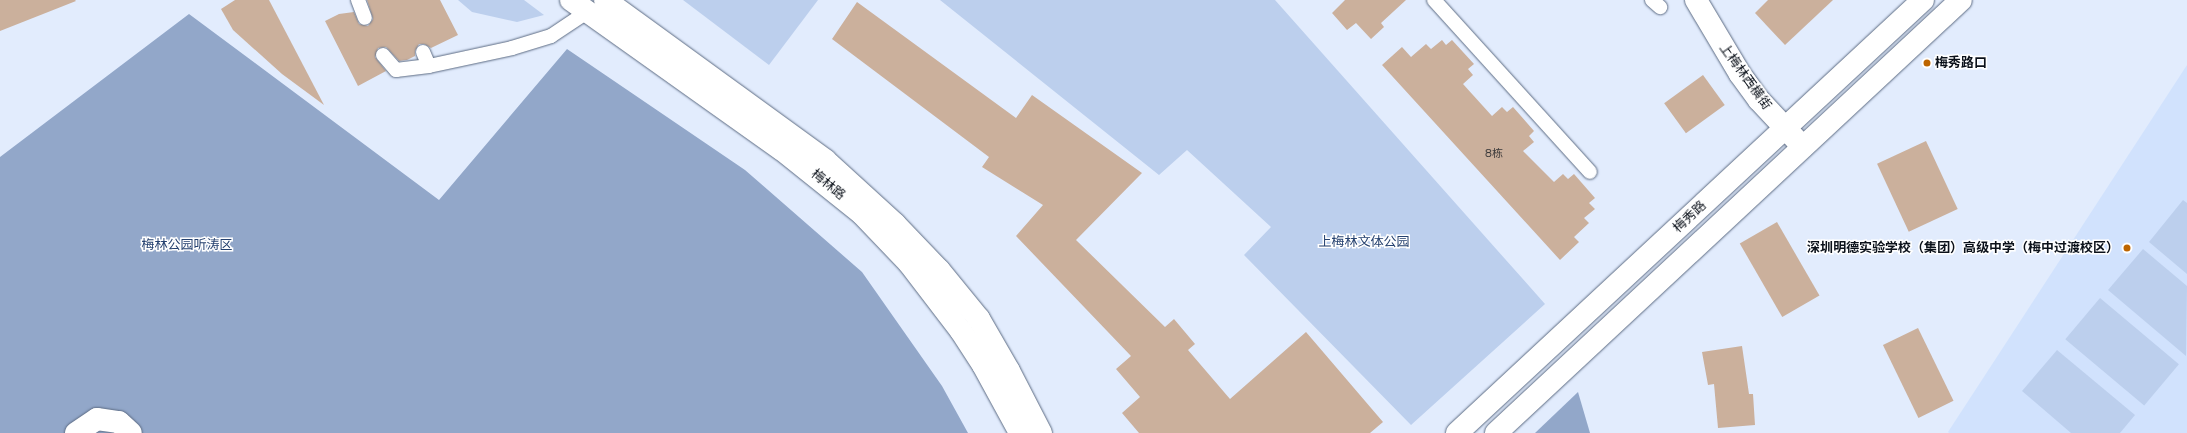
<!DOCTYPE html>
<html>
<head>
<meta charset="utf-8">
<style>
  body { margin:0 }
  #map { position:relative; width:2187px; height:433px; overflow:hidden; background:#e2ecfd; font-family:"Space Grotesk","Noto Sans SC",sans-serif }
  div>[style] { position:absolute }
  .built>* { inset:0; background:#d1e2fd }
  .green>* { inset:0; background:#bccfed; transform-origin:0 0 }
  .forest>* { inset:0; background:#92a7c9 }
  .building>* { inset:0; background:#cbb09c; transform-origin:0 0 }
  .roads { filter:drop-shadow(0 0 1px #5c6b83) drop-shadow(0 0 1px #5c6b83) }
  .lane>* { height:14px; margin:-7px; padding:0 7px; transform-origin:7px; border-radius:7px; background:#fff }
  .street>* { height:22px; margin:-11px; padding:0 11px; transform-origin:11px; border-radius:11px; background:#fff }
  .secondary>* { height:22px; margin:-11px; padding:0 11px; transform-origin:11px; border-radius:11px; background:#fff }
  .dots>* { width:11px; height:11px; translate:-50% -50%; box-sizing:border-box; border:2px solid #fff; border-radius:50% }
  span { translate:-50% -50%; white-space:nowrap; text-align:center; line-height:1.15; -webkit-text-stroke:3px #fff; paint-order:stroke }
  .number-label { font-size:11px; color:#3b393a }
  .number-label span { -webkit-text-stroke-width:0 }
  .poi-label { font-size:13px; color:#0b111a; font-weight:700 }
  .left { translate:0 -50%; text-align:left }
  .right { translate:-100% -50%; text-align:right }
  .street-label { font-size:13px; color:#0b111a }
  .park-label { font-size:13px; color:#25416f }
</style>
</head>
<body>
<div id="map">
  <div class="built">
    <i style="clip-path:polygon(2187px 65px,2187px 433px,1949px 433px,1948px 432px)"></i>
  </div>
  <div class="green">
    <i style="clip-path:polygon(458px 0,524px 0,544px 15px,517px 22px,472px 12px)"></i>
    <i style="clip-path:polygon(683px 0,818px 0,769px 65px)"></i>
    <i style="clip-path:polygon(940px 0,1275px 0,1545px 304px,1411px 425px,1244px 255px,1271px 227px,1187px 150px,1159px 175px)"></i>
    <i style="clip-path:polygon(2183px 200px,2187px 203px,2187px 274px,2149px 242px)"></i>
    <i style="clip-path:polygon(2143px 249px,2187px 286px,2186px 356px,2108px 290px)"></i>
    <i style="left:2100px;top:298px;width:103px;height:54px;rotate:40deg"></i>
    <i style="clip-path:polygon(2057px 350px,2135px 415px,2120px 433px,2071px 433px,2022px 391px)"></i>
  </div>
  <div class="forest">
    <i style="clip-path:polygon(189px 14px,439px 200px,567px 49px,745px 170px,862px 272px,942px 386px,968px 433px,0 433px,0 157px)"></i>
    <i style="clip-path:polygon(1578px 392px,1590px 433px,1535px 433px)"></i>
  </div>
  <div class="building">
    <i style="clip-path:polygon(0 0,75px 0,76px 1px,0 31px)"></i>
    <i style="clip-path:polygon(235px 0,269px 0,324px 105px,282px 74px,233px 30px,221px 9px)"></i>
    <i style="clip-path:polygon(367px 0,440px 0,458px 35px,431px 48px,424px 44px,419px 44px,415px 51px,415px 56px,407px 60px,399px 61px,386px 47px,378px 48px,375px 57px,386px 71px,358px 86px,325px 21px,339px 14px,354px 12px,359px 24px,368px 26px,373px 19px)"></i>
    <i style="clip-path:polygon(1345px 0,1406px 0,1381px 23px,1384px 27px,1371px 39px,1356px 23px,1347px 30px,1332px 13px)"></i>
    <i style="clip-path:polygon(1768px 0,1833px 0,1785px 45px,1755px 13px)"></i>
    <i style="clip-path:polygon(857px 2px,1016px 118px,1032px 95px,1142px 173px,1076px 240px,1165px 327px,1174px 319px,1195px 344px,1188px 350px,1230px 399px,1306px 332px,1383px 422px,1370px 433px,1139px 433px,1122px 413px,1140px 397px,1116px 369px,1131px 356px,1016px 236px,1043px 205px,982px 167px,989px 157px,832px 39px)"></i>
    <i style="clip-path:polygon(1442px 40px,1446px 45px,1452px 40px,1474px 64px,1468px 69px,1473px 75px,1463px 84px,1492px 116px,1502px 107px,1507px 112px,1513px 107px,1534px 131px,1529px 136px,1534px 142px,1523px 151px,1554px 182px,1563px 174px,1568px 179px,1574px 174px,1595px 198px,1589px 203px,1595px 209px,1584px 218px,1589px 223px,1574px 237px,1579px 242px,1560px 260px,1382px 65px,1402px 47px,1411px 57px,1426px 44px,1431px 49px)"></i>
    <i style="left:1703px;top:75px;width:37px;height:48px;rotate:54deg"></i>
    <i style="left:1926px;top:141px;width:75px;height:54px;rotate:65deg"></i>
    <i style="left:1777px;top:222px;width:85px;height:43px;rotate:60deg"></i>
    <i style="left:1918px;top:328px;width:81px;height:39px;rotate:64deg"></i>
    <i style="clip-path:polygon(1742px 346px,1749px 394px,1753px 394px,1755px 425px,1718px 428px,1714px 384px,1708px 385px,1702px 352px)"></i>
  </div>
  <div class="roads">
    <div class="lane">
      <i style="left:358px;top:0;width:19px;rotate:69deg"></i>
      <i style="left:1434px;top:0;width:232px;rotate:47.8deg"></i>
      <i style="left:1652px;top:0;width:11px;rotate:41deg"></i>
      <i style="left:423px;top:52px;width:15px;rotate:67deg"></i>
      <i style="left:429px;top:66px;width:85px;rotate:-12.2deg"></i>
      <i style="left:512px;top:48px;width:41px;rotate:-17.1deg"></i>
      <i style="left:551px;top:36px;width:43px;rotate:-33.7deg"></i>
      <i style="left:383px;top:55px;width:20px;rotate:49deg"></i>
      <i style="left:396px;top:70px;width:33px;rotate:-7deg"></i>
    </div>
    <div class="street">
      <i style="left:1696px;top:0;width:86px;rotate:59.3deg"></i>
      <i style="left:1740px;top:74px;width:32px;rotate:54deg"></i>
      <i style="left:1759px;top:100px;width:64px;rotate:46.9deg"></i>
      <i style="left:76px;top:433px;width:25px;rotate:-34deg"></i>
      <i style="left:97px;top:419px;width:22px;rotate:8deg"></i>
      <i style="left:119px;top:422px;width:16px;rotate:43deg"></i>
    </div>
    <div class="secondary">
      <i style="left:571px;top:0;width:257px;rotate:35.4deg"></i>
      <i style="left:781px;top:149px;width:104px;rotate:38.7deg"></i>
      <i style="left:862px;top:214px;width:68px;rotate:46.2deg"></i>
      <i style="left:909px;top:263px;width:86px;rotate:52.6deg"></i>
      <i style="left:961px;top:331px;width:40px;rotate:57.1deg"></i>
      <i style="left:983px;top:365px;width:77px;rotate:61.4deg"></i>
      <i style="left:605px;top:0;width:272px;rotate:36deg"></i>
      <i style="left:825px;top:160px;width:95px;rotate:42.4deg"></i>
      <i style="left:895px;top:224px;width:64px;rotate:46.3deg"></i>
      <i style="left:939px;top:270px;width:63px;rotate:50.8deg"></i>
      <i style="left:979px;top:319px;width:60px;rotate:60deg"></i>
      <i style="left:1009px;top:371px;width:70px;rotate:62.7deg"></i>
      <i style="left:1457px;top:433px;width:636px;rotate:-42.9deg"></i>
      <i style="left:1496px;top:433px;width:635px;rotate:-42.96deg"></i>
    </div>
  </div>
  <div class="dots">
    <i style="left:1927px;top:63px;background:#bd6500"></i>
    <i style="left:2127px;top:248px;background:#bd6500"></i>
  </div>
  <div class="number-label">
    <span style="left:1494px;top:153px">8栋</span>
  </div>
  <div class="poi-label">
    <span class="left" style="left:1935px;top:63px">梅秀路口</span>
    <span class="right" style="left:2119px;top:248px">深圳明德实验学校（集团）高级中学（梅中过渡校区）</span>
  </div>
  <div class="street-label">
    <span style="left:1745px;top:77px;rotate:54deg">上梅林西横街</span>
    <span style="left:828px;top:185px;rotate:39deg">梅林路</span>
    <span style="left:1690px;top:217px;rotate:-43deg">梅秀路</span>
  </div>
  <div class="park-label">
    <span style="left:1364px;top:242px">上梅林文体公园</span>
    <span style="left:187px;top:245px">梅林公园听涛区</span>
  </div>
</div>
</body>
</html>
